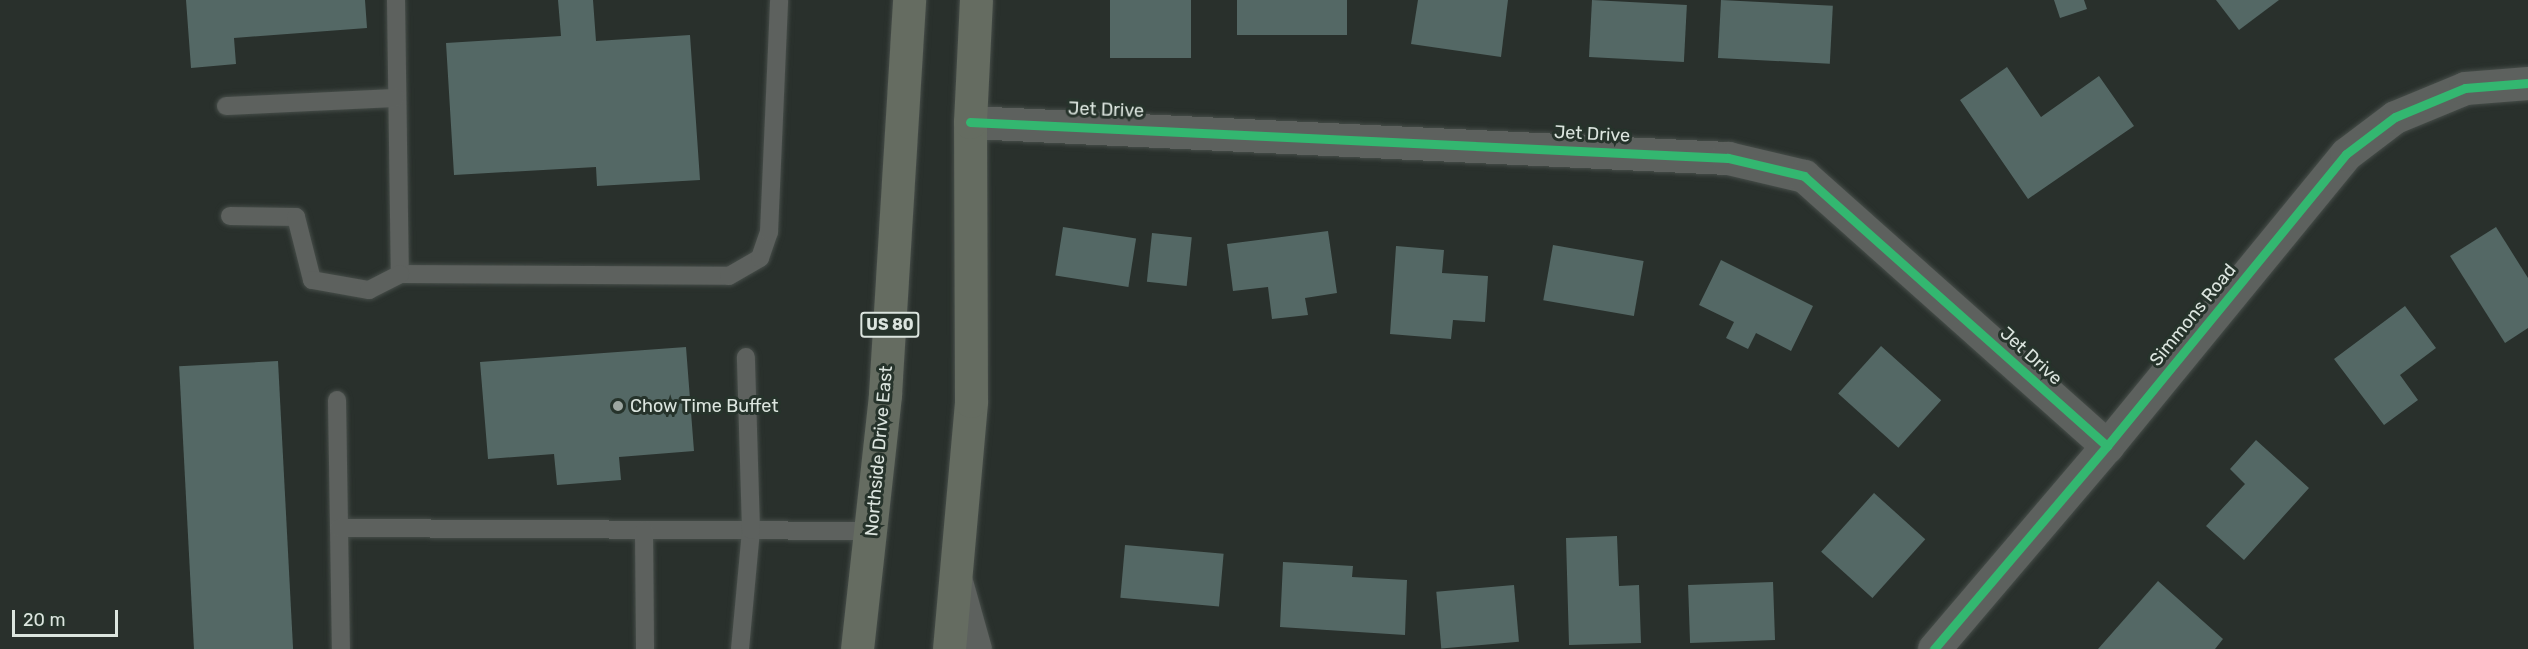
<!DOCTYPE html>
<html>
<head>
<meta charset="utf-8">
<style>
  body { margin:0 }
  #map { position:relative; width:2528px; height:649px; overflow:hidden; background:#29302c; font-family:Rubik,sans-serif }
  div>[style] { position:absolute }
  .building>* { inset:0; background:#546865; transform-origin:0 0 }
  .roads { filter:drop-shadow(0 0 2px #464d49) drop-shadow(0 0 2px #464d49) }
  .lane>* { height:18px; margin:-9px; padding:0 9px; transform-origin:9px; border-radius:9px; background:#5d615e }
  .street>* { height:33px; margin:-16.5px; padding:0 16.5px; transform-origin:16.5px; border-radius:16.5px; background:#5d615e }
  .primary>* { height:33px; margin:-16.5px; padding:0 16.5px; transform-origin:16.5px; border-radius:16.5px; background:#656c61 }
  .cycleway>* { height:9px; margin:-4.5px; padding:0 4.5px; transform-origin:4.5px; border-radius:4.5px; background:#33b770 }
  .dots>* { width:16px; height:16px; translate:-50% -50%; box-sizing:border-box; border:3px solid #26332b; border-radius:50% }
  span { translate:-50% -50%; white-space:nowrap; text-align:center; line-height:1.15; -webkit-text-stroke:6px #26332b; paint-order:stroke }
  .shield-label span { padding:2px 4px; background:#26332b; border:2px solid; border-radius:4px; -webkit-text-stroke-width:0 }
  .shield-label { font-size:16px; color:#dce5df; font-weight:700 }
  .street-label { font-size:18px; color:#dce5df }
  .poi-label { font-size:18px; color:#dce5df }
  .left { translate:0 -50%; text-align:left }
  .scale { position:absolute; left:12px; top:610px; width:106px; height:27px; box-sizing:border-box; border:3px solid #dce5df; border-top:0; padding-left:8px; font-size:18px; line-height:21px; white-space:nowrap; color:#dce5df; -webkit-text-stroke:4px #26332b; paint-order:stroke }
</style>
</head>
<body>
<div id="map">
  <div class="building">
    <i style="clip-path:polygon(186px 0,365px 0,367px 28px,234px 38px,236px 64px,191px 68px)"></i>
    <i style="clip-path:polygon(558px 0,593px 0,596px 41px,690px 35px,700px 180px,597px 186px,596px 167px,454px 175px,446px 43px,561px 36px)"></i>
    <i style="left:1110px;top:0;width:81px;height:58px"></i>
    <i style="left:1237px;top:0;width:110px;height:35px"></i>
    <i style="clip-path:polygon(1418px 0,1508px 0,1501px 57px,1411px 44px)"></i>
    <i style="left:1592px;top:0;width:95px;height:57px;rotate:3deg"></i>
    <i style="left:1721px;top:0;width:112px;height:58px;rotate:3deg"></i>
    <i style="clip-path:polygon(2054px 0,2084px 0,2087px 9px,2060px 18px)"></i>
    <i style="clip-path:polygon(2216px 0,2279px 0,2239px 30px)"></i>
    <i style="clip-path:polygon(2007px 67px,2041px 117px,2099px 76px,2134px 126px,2028px 199px,1960px 100px)"></i>
    <i style="left:1063px;top:227px;width:74px;height:49px;rotate:9deg"></i>
    <i style="clip-path:polygon(2496px 227px,2528px 278px,2528px 328px,2505px 343px,2450px 256px)"></i>
    <i style="clip-path:polygon(1328px 231px,1337px 293px,1305px 298px,1308px 315px,1272px 319px,1268px 287px,1233px 291px,1227px 244px)"></i>
    <i style="left:1152px;top:233px;width:40px;height:49px;rotate:6deg"></i>
    <i style="left:1553px;top:245px;width:92px;height:56px;rotate:10deg"></i>
    <i style="clip-path:polygon(1396px 246px,1444px 250px,1442px 273px,1488px 276px,1485px 322px,1453px 320px,1451px 339px,1390px 334px)"></i>
    <i style="clip-path:polygon(1721px 260px,1813px 306px,1791px 351px,1756px 333px,1748px 349px,1726px 338px,1734px 322px,1699px 305px)"></i>
    <i style="clip-path:polygon(2405px 306px,2436px 348px,2400px 375px,2418px 400px,2384px 425px,2334px 359px)"></i>
    <i style="left:1881px;top:346px;width:81px;height:64px;rotate:42deg"></i>
    <i style="clip-path:polygon(686px 347px,694px 451px,619px 457px,621px 480px,557px 485px,554px 454px,488px 459px,480px 362px)"></i>
    <i style="left:278px;top:361px;width:289px;height:99px;rotate:87deg"></i>
    <i style="clip-path:polygon(2256px 440px,2309px 488px,2244px 560px,2206px 526px,2245px 484px,2230px 469px)"></i>
    <i style="left:1874px;top:493px;width:69px;height:79px;rotate:42deg"></i>
    <i style="clip-path:polygon(1617px 536px,1619px 586px,1639px 585px,1641px 643px,1569px 645px,1566px 538px)"></i>
    <i style="left:1125px;top:545px;width:99px;height:53px;rotate:5deg"></i>
    <i style="clip-path:polygon(1283px 562px,1353px 566px,1352px 577px,1407px 580px,1405px 635px,1280px 627px)"></i>
    <i style="clip-path:polygon(2158px 581px,2223px 639px,2215px 649px,2098px 649px)"></i>
    <i style="left:1773px;top:582px;width:58px;height:85px;rotate:88deg"></i>
    <i style="left:1514px;top:585px;width:57px;height:78px;rotate:85deg"></i>
  </div>
  <div class="roads">
    <div class="lane">
      <i style="left:396px;top:0;width:274px;rotate:89.2deg"></i>
      <i style="left:400px;top:274px;width:329px;rotate:0.3deg"></i>
      <i style="left:729px;top:276px;width:36px;rotate:-30deg"></i>
      <i style="left:760px;top:258px;width:28px;rotate:-71deg"></i>
      <i style="left:769px;top:232px;width:232px;rotate:-87.5deg"></i>
      <i style="left:226px;top:106px;width:170px;rotate:-2.7deg"></i>
      <i style="left:230px;top:216px;width:66px;rotate:0.9deg"></i>
      <i style="left:296px;top:217px;width:65px;rotate:75.7deg"></i>
      <i style="left:312px;top:280px;width:58px;rotate:10deg"></i>
      <i style="left:369px;top:290px;width:35px;rotate:-27deg"></i>
      <i style="left:337px;top:400px;width:249px;rotate:89.1deg"></i>
      <i style="left:339px;top:528px;width:533px;rotate:0.32deg"></i>
      <i style="left:644px;top:530px;width:119px;rotate:89.5deg"></i>
      <i style="left:740px;top:649px;width:120px;rotate:-84.7deg"></i>
      <i style="left:751px;top:530px;width:173px;rotate:-91.7deg"></i>
    </div>
    <div class="street">
      <i style="left:970px;top:122px;width:759px;rotate:2.72deg"></i>
      <i style="left:1728px;top:158px;width:78px;rotate:13.3deg"></i>
      <i style="left:1804px;top:176px;width:406px;rotate:41.7deg"></i>
      <i style="left:957px;top:585px;width:66px;rotate:74.3deg"></i>
      <i style="left:1934px;top:649px;width:267px;rotate:-49.6deg"></i>
      <i style="left:2107px;top:446px;width:377px;rotate:-50.7deg"></i>
      <i style="left:2346px;top:154px;width:61px;rotate:-37.1deg"></i>
      <i style="left:2395px;top:117px;width:76px;rotate:-22.5deg"></i>
      <i style="left:2465px;top:88px;width:63px;rotate:-4.5deg"></i>
    </div>
    <div class="primary">
      <i style="left:857px;top:649px;width:257px;rotate:-83.7deg"></i>
      <i style="left:885px;top:394px;width:395px;rotate:-86.5deg"></i>
      <i style="left:949px;top:649px;width:249px;rotate:-84.9deg"></i>
      <i style="left:971px;top:401px;width:279px;rotate:-90.2deg"></i>
      <i style="left:970px;top:122px;width:122px;rotate:-87.2deg"></i>
    </div>
  </div>
  <div class="cycleway">
    <i style="left:970px;top:122px;width:759px;rotate:2.72deg"></i>
    <i style="left:1728px;top:158px;width:78px;rotate:13.3deg"></i>
    <i style="left:1804px;top:176px;width:406px;rotate:41.7deg"></i>
    <i style="left:1934px;top:649px;width:267px;rotate:-49.6deg"></i>
    <i style="left:2107px;top:446px;width:377px;rotate:-50.7deg"></i>
    <i style="left:2346px;top:154px;width:61px;rotate:-37.1deg"></i>
    <i style="left:2395px;top:117px;width:76px;rotate:-22.5deg"></i>
    <i style="left:2465px;top:88px;width:63px;rotate:-4.5deg"></i>
  </div>
  <div class="dots">
    <i style="left:618px;top:406px;background:#9da6a0"></i>
  </div>
  <div class="shield-label">
    <span style="left:890px;top:325px">US 80</span>
  </div>
  <div class="street-label">
    <span style="left:1106px;top:110px;rotate:2deg">Jet Drive</span>
    <span style="left:1592px;top:134px;rotate:3deg">Jet Drive</span>
    <span style="left:2193px;top:315px;rotate:-51deg">Simmons Road</span>
    <span style="left:2031px;top:356px;rotate:42deg">Jet Drive</span>
    <span style="left:879px;top:451px;rotate:-85deg">Northside Drive East</span>
  </div>
  <div class="poi-label">
    <span class="left" style="left:630px;top:406px">Chow Time Buffet</span>
  </div>
  <div class="scale">20 m</div>
</div>
</body>
</html>
